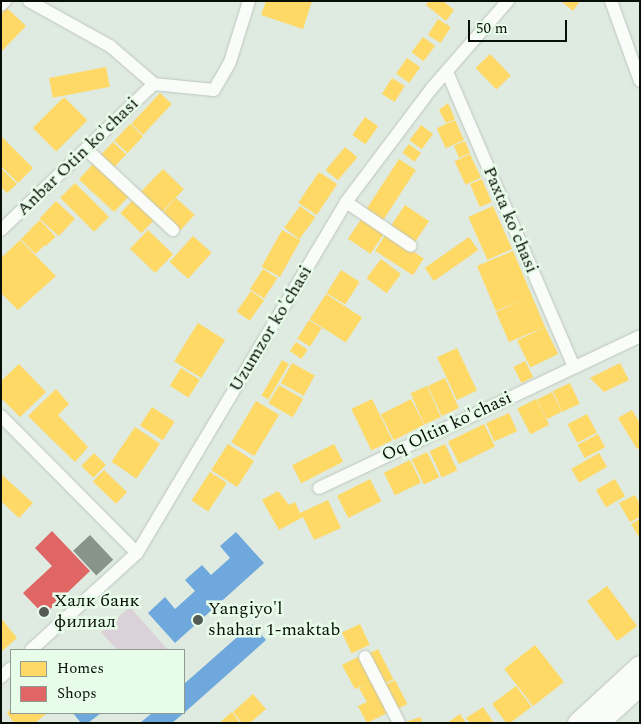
<!DOCTYPE html>
<html>
<head>
<meta charset="utf-8">
<style>
  body { margin:0 }
  #map { position:relative; width:641px; height:724px; overflow:hidden; background:#dfeae0; font-family:Spectral,serif }
  div>[style] { position:absolute }
  .green>* { inset:0; background:#dbd2d9 }
  .homes>* { inset:0; background:#ffd966; transform-origin:0 0 }
  .shops>* { inset:0; background:#e06666 }
  .schools>* { inset:0; background:#6fa8dc }
  .building>* { inset:0; background:#88938a; transform-origin:0 0 }
  .roads { filter:drop-shadow(0 0 1px #bcc5bd) drop-shadow(0 0 1px #bcc5bd) }
  .minor>* { height:12px; margin:-6px; padding:0 6px; transform-origin:6px; border-radius:6px; background:#fafcfa }
  .primary>* { height:20px; margin:-10px; padding:0 10px; transform-origin:10px; border-radius:10px; background:#fafcfa }
  .dots>* { width:14px; height:14px; translate:-50% -50%; box-sizing:border-box; border:2px solid #e8fcea; border-radius:50% }
  span { translate:-50% -50%; white-space:nowrap; text-align:center; line-height:1.15; -webkit-text-stroke:5px #e8fcea; paint-order:stroke }
  .street-label { font-size:18px; color:#080e08 }
  .poi-label { font-size:18px; color:#080e08 }
  .left { translate:0 -50%; text-align:left }
  .frame { position:absolute; inset:0; border:2px solid #080e08; pointer-events:none }
  .legend { position:absolute; left:10px; top:649px; width:175px; height:65px; box-sizing:border-box; background:#e8fcea; border:1px solid #8e9d90; margin:0; padding:6px 9px; list-style:none; font-size:15px; color:#080e08 }
  .legend li { display:flex; align-items:center; gap:10px; height:25px }
  .legend b { width:25px; border:1px solid #8e9d90 }
  .scale { position:absolute; left:468px; top:20px; width:99px; height:22px; box-sizing:border-box; border:2px solid #080e08; border-top:0; padding-left:6px; font-size:15px; line-height:18px; white-space:nowrap; color:#080e08; -webkit-text-stroke:4px #e8fcea; paint-order:stroke }
</style>
</head>
<body>
<div id="map">
  <div class="green">
    <i style="clip-path:polygon(130px 607px,168px 650px,117px 650px,101px 632px)"></i>
  </div>
  <div class="homes">
    <i style="clip-path:polygon(266px 1px,312px 1px,303px 29px,261px 15px)"></i>
    <i style="clip-path:polygon(429px 1px,443px 1px,454px 10px,446px 21px,426px 5px)"></i>
    <i style="clip-path:polygon(561px 1px,580px 1px,573px 11px)"></i>
    <i style="clip-path:polygon(7px 8px,26px 26px,1px 52px,1px 14px)"></i>
    <i style="left:438px;top:19px;width:15px;height:19px;rotate:32deg"></i>
    <i style="left:423px;top:37px;width:15px;height:19px;rotate:37deg"></i>
    <i style="left:490px;top:54px;width:30px;height:20px;rotate:46deg"></i>
    <i style="left:407px;top:58px;width:16px;height:19px;rotate:35deg"></i>
    <i style="left:106px;top:67px;width:20px;height:58px;rotate:79deg"></i>
    <i style="left:392px;top:78px;width:15px;height:19px;rotate:32deg"></i>
    <i style="left:160px;top:93px;width:16px;height:42px;rotate:43deg"></i>
    <i style="left:64px;top:97px;width:33px;height:44px;rotate:45deg"></i>
    <i style="clip-path:polygon(448px 103px,455px 119px,446px 123px,439px 110px)"></i>
    <i style="left:365px;top:117px;width:16px;height:22px;rotate:35deg"></i>
    <i style="left:455px;top:120px;width:22px;height:20px;rotate:66deg"></i>
    <i style="left:130px;top:124px;width:18px;height:23px;rotate:43deg"></i>
    <i style="left:421px;top:125px;width:15px;height:19px;rotate:37deg"></i>
    <i style="clip-path:polygon(1px 136px,33px 168px,18px 183px,1px 166px)"></i>
    <i style="left:465px;top:141px;width:13px;height:12px;rotate:67deg"></i>
    <i style="left:113px;top:142px;width:18px;height:21px;rotate:43deg"></i>
    <i style="left:409px;top:144px;width:15px;height:11px;rotate:37deg"></i>
    <i style="left:345px;top:147px;width:16px;height:30px;rotate:40deg"></i>
    <i style="left:470px;top:154px;width:26px;height:17px;rotate:65deg"></i>
    <i style="left:399px;top:159px;width:20px;height:62px;rotate:33deg"></i>
    <i style="left:96px;top:161px;width:48px;height:25px;rotate:43deg"></i>
    <i style="clip-path:polygon(1px 168px,17px 184px,7px 193px,1px 187px)"></i>
    <i style="left:163px;top:169px;width:29px;height:33px;rotate:44deg"></i>
    <i style="left:319px;top:172px;width:22px;height:37px;rotate:34deg"></i>
    <i style="left:482px;top:179px;width:25px;height:13px;rotate:67deg"></i>
    <i style="left:75px;top:183px;width:48px;height:21px;rotate:45deg"></i>
    <i style="left:135px;top:198px;width:29px;height:21px;rotate:44deg"></i>
    <i style="left:176px;top:198px;width:25px;height:21px;rotate:42deg"></i>
    <i style="left:56px;top:201px;width:26px;height:24px;rotate:43deg"></i>
    <i style="left:405px;top:205px;width:29px;height:29px;rotate:34deg"></i>
    <i style="left:300px;top:206px;width:19px;height:27px;rotate:36deg"></i>
    <i style="left:493px;top:206px;width:47px;height:27px;rotate:66deg"></i>
    <i style="left:362px;top:218px;width:27px;height:25px;rotate:34deg"></i>
    <i style="left:40px;top:220px;width:23px;height:14px;rotate:47deg"></i>
    <i style="left:30px;top:230px;width:21px;height:13px;rotate:45deg"></i>
    <i style="left:148px;top:230px;width:35px;height:26px;rotate:44deg"></i>
    <i style="left:282px;top:230px;width:21px;height:42px;rotate:29deg"></i>
    <i style="left:386px;top:234px;width:45px;height:20px;rotate:33deg"></i>
    <i style="left:193px;top:236px;width:25px;height:35px;rotate:42deg"></i>
    <i style="left:469px;top:237px;width:16px;height:54px;rotate:55deg"></i>
    <i style="clip-path:polygon(20px 240px,56px 276px,18px 310px,1px 293px,1px 258px)"></i>
    <i style="clip-path:polygon(513px 251px,545px 327px,509px 342px,496px 312px,529px 297px,496px 311px,477px 266px)"></i>
    <i style="left:381px;top:259px;width:25px;height:24px;rotate:37deg"></i>
    <i style="left:263px;top:269px;width:17px;height:24px;rotate:33deg"></i>
    <i style="left:341px;top:270px;width:22px;height:27px;rotate:32deg"></i>
    <i style="left:251px;top:291px;width:16px;height:25px;rotate:35deg"></i>
    <i style="left:326px;top:294px;width:43px;height:30px;rotate:33deg"></i>
    <i style="left:309px;top:320px;width:15px;height:22px;rotate:32deg"></i>
    <i style="left:198px;top:323px;width:32px;height:45px;rotate:32deg"></i>
    <i style="left:545px;top:327px;width:30px;height:31px;rotate:64deg"></i>
    <i style="left:296px;top:342px;width:14px;height:11px;rotate:34deg"></i>
    <i style="left:457px;top:348px;width:47px;height:22px;rotate:65deg"></i>
    <i style="left:282px;top:360px;width:8px;height:41px;rotate:30deg"></i>
    <i style="left:525px;top:361px;width:18px;height:13px;rotate:63deg"></i>
    <i style="left:292px;top:363px;width:26px;height:23px;rotate:29deg"></i>
    <i style="clip-path:polygon(620px 363px,629px 380px,604px 392px,590px 378px)"></i>
    <i style="clip-path:polygon(19px 364px,46px 392px,20px 417px,1px 398px,1px 381px)"></i>
    <i style="left:181px;top:368px;width:22px;height:21px;rotate:32deg"></i>
    <i style="left:445px;top:378px;width:33px;height:19px;rotate:65deg"></i>
    <i style="left:570px;top:383px;width:23px;height:19px;rotate:65deg"></i>
    <i style="left:279px;top:385px;width:28px;height:21px;rotate:30deg"></i>
    <i style="left:427px;top:386px;width:34px;height:18px;rotate:66deg"></i>
    <i style="clip-path:polygon(56px 389px,69px 404px,58px 415px,88px 447px,75px 462px,28px 416px)"></i>
    <i style="left:552px;top:392px;width:22px;height:17px;rotate:63deg"></i>
    <i style="left:372px;top:399px;width:46px;height:23px;rotate:64deg"></i>
    <i style="left:411px;top:399px;width:29px;height:34px;rotate:63deg"></i>
    <i style="left:536px;top:399px;width:29px;height:21px;rotate:63deg"></i>
    <i style="left:256px;top:401px;width:27px;height:48px;rotate:31deg"></i>
    <i style="left:152px;top:407px;width:27px;height:22px;rotate:33deg"></i>
    <i style="clip-path:polygon(632px 410px,640px 423px,640px 448px,637px 449px,618px 418px)"></i>
    <i style="left:509px;top:413px;width:20px;height:25px;rotate:66deg"></i>
    <i style="left:587px;top:414px;width:21px;height:22px;rotate:62deg"></i>
    <i style="left:484px;top:424px;width:25px;height:40px;rotate:64deg"></i>
    <i style="left:135px;top:427px;width:30px;height:42px;rotate:34deg"></i>
    <i style="left:598px;top:434px;width:15px;height:23px;rotate:62deg"></i>
    <i style="left:228px;top:444px;width:31px;height:31px;rotate:33deg"></i>
    <i style="left:334px;top:444px;width:20px;height:47px;rotate:63deg"></i>
    <i style="left:445px;top:444px;width:29px;height:17px;rotate:65deg"></i>
    <i style="left:427px;top:452px;width:28px;height:17px;rotate:64deg"></i>
    <i style="left:94px;top:453px;width:17px;height:18px;rotate:45deg"></i>
    <i style="left:599px;top:453px;width:16px;height:32px;rotate:60deg"></i>
    <i style="left:410px;top:460px;width:25px;height:29px;rotate:64deg"></i>
    <i style="left:104px;top:470px;width:32px;height:16px;rotate:44deg"></i>
    <i style="left:210px;top:472px;width:20px;height:34px;rotate:33deg"></i>
    <i style="clip-path:polygon(1px 474px,33px 503px,19px 518px,1px 501px)"></i>
    <i style="left:370px;top:479px;width:25px;height:37px;rotate:63deg"></i>
    <i style="left:615px;top:479px;width:20px;height:22px;rotate:60deg"></i>
    <i style="clip-path:polygon(278px 491px,289px 505px,295px 502px,300px 513px,328px 500px,341px 528px,314px 540px,303px 517px,279px 530px,262px 500px)"></i>
    <i style="clip-path:polygon(635px 495px,640px 504px,640px 517px,630px 522px,619px 503px)"></i>
    <i style="clip-path:polygon(640px 519px,640px 539px,631px 524px)"></i>
    <i style="left:607px;top:586px;width:50px;height:25px;rotate:53deg"></i>
    <i style="clip-path:polygon(1px 618px,17px 638px,1px 652px)"></i>
    <i style="left:360px;top:624px;width:23px;height:20px;rotate:65deg"></i>
    <i style="left:535px;top:645px;width:47px;height:39px;rotate:52deg"></i>
    <i style="left:378px;top:649px;width:34px;height:11px;rotate:63deg"></i>
    <i style="clip-path:polygon(360px 656px,389px 712px,367px 723px,358px 706px,367px 702px,359px 688px,369px 683px,355px 689px,342px 665px)"></i>
    <i style="left:395px;top:680px;width:27px;height:13px;rotate:63deg"></i>
    <i style="left:516px;top:686px;width:26px;height:30px;rotate:53deg"></i>
    <i style="clip-path:polygon(253px 694px,266px 709px,250px 723px,242px 723px,233px 712px)"></i>
    <i style="clip-path:polygon(483px 707px,494px 723px,470px 723px,466px 718px)"></i>
    <i style="clip-path:polygon(11px 709px,11px 713px,47px 713px,35px 723px,14px 723px,7px 713px)"></i>
    <i style="clip-path:polygon(232px 712px,240px 723px,219px 723px)"></i>
    <i style="clip-path:polygon(460px 714px,466px 723px,447px 723px)"></i>
    <i style="clip-path:polygon(421px 717px,422px 723px,405px 723px,405px 722px)"></i>
  </div>
  <div class="shops">
    <i style="clip-path:polygon(52px 531px,90px 571px,44px 615px,23px 593px,52px 566px,35px 548px)"></i>
  </div>
  <div class="schools">
    <i style="clip-path:polygon(236px 532px,264px 563px,175px 643px,148px 613px,165px 597px,175px 609px,195px 591px,185px 580px,202px 565px,211px 575px,230px 558px,220px 546px)"></i>
    <i style="clip-path:polygon(252px 624px,266px 640px,184px 713px,184px 684px)"></i>
    <i style="clip-path:polygon(73px 713px,101px 713px,88px 723px,81px 723px)"></i>
    <i style="clip-path:polygon(152px 713px,184px 713px,172px 723px,140px 723px)"></i>
  </div>
  <div class="building">
    <i style="left:90px;top:535px;width:34px;height:23px;rotate:47deg"></i>
  </div>
  <div class="roads">
    <div class="minor">
      <i style="left:29px;top:1px;width:93px;rotate:29.1deg"></i>
      <i style="left:110px;top:46px;width:58px;rotate:40.8deg"></i>
      <i style="left:611px;top:1px;width:85px;rotate:70.1deg"></i>
      <i style="left:1px;top:5px;width:6px;rotate:-45deg"></i>
      <i style="left:447px;top:72px;width:321px;rotate:66.7deg"></i>
      <i style="left:154px;top:84px;width:60px;rotate:5.7deg"></i>
      <i style="left:214px;top:90px;width:32px;rotate:-60deg"></i>
      <i style="left:230px;top:62px;width:64px;rotate:-72.7deg"></i>
      <i style="left:86px;top:149px;width:119px;rotate:43deg"></i>
      <i style="left:346px;top:202px;width:78px;rotate:34.1deg"></i>
      <i style="left:1px;top:230px;width:211px;rotate:-43.7deg"></i>
      <i style="left:1px;top:416px;width:193px;rotate:45.2deg"></i>
      <i style="left:319px;top:488px;width:355px;rotate:-25.3deg"></i>
      <i style="left:31px;top:650px;width:144px;rotate:-42.5deg"></i>
      <i style="left:137px;top:553px;width:409px;rotate:-59.2deg"></i>
      <i style="left:346px;top:202px;width:143px;rotate:-53deg"></i>
      <i style="left:432px;top:88px;width:116px;rotate:-48.9deg"></i>
      <i style="left:365px;top:657px;width:74px;rotate:62.7deg"></i>
      <i style="left:1px;top:677px;width:13px;rotate:-42deg"></i>
    </div>
    <div class="primary">
      <i style="left:578px;top:723px;width:84px;rotate:-42.6deg"></i>
      <i style="left:599px;top:723px;width:55px;rotate:-42.1deg"></i>
    </div>
  </div>
  <div class="dots">
    <i style="left:44px;top:612px;background:#535b54"></i>
    <i style="left:198px;top:620px;background:#535b54"></i>
  </div>
  <div class="street-label">
    <span style="left:78px;top:157px;rotate:-44deg">Anbar Otin ko'chasi</span>
    <span style="left:510px;top:220px;rotate:67deg">Paxta ko'chasi</span>
    <span style="left:271px;top:329px;rotate:-59deg">Uzumzor ko'chasi</span>
    <span style="left:447px;top:427px;rotate:-25deg">Oq Oltin ko'chasi</span>
  </div>
  <div class="poi-label">
    <span class="left" style="left:54px;top:612px">Халк банк<br>филиал</span>
    <span class="left" style="left:208px;top:620px">Yangiyo'l<br>shahar 1-maktab</span>
  </div>
  <div class="frame"></div>
  <ul class="legend">
  <li><b style="height:14px;background:#ffd966"></b>Homes</li>
  <li><b style="height:14px;background:#e06666"></b>Shops</li>
  </ul>
  <div class="scale">50 m</div>
</div>
</body>
</html>
